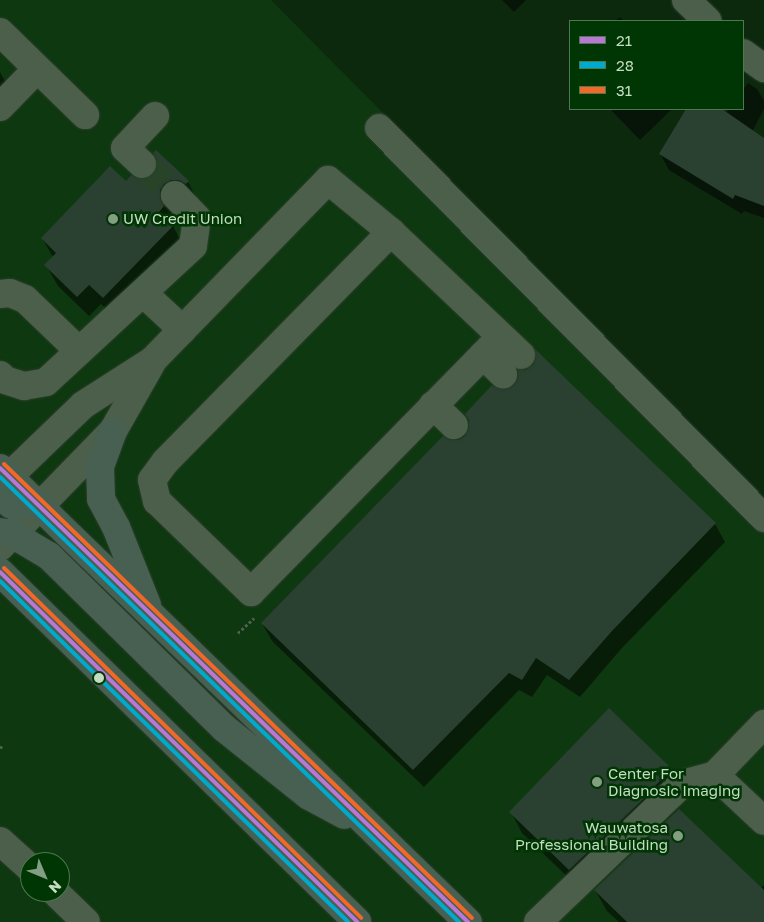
<!DOCTYPE html>
<html>
<head>
<meta charset="utf-8">
<style>
  body { margin:0 }
  #map { position:relative; width:764px; height:922px; overflow:hidden; background:#0c290e; font-family:"Golos Text",sans-serif }
  div>[style] { position:absolute }
  .built>* { inset:0; background:#0e3810 }
  .shadow>* { inset:0; background:#0007 }
  .building>* { inset:0; background:#2a4030 }
  .minor-tunnel>* { height:28px; margin-top:-14px; transform-origin:0; background:repeating-linear-gradient(90deg,#274429 0 28px,transparent 0 42px) }
  .path>* { height:3px; margin-top:-1.5px; transform-origin:0; background:repeating-linear-gradient(90deg,#4f614f 0 2.5px,transparent 0 5px) }
  .roads { filter:drop-shadow(0 0 1px #2b3f2c) drop-shadow(0 0 1px #2b3f2c) }
  .minor>* { height:28px; margin:-14px; padding:0 14px; transform-origin:14px; border-radius:14px; background:#4b5f4b }
  .major>* { height:28px; margin:-14px; padding:0 14px; transform-origin:14px; border-radius:14px; background:#486051 }
  .bus-1>* { height:4px; margin:-2px; padding:0 2px; transform-origin:2px; border-radius:2px; background:#ba77d6 }
  .bus-2>* { height:4px; margin:-2px; padding:0 2px; transform-origin:2px; border-radius:2px; background:#00a9ce }
  .bus-3>* { height:4px; margin:-2px; padding:0 2px; transform-origin:2px; border-radius:2px; background:#f36827 }
  .dots>* { width:14px; height:14px; translate:-50% -50%; box-sizing:border-box; border:2px solid #003504; border-radius:50% }
  span { translate:-50% -50%; white-space:nowrap; text-align:center; line-height:1.15; -webkit-text-stroke:5px #003504; paint-order:stroke }
  .poi-label { font-size:15px; color:#c3ddc1 }
  .left { translate:0 -50%; text-align:left }
  .right { translate:-100% -50%; text-align:right }
  .legend { position:absolute; left:569px; top:20px; width:175px; height:90px; box-sizing:border-box; background:#003504; border:1px solid #4e7850; margin:0; padding:6px 9px; list-style:none; font-size:15px; color:#c3ddc1 }
  .legend li { display:flex; align-items:center; gap:10px; height:25px }
  .legend b { width:25px; border:1px solid #4e7850 }
  .north { position:absolute; left:20px; top:852px; width:50px; height:50px; box-sizing:border-box; background:#003504; border:1px solid #4e7850; border-radius:50%; rotate:135deg; font-size:14px; font-weight:700; line-height:20px; text-align:center; color:#c3ddc1 }
  .north::after { content:''; display:block; margin:auto; width:18px; height:22px; background:#839e82; clip-path:polygon(50% 0,100% 100%,50% 72%,0 100%) }
</style>
</head>
<body>
<div id="map">
  <div class="built">
    <i style="clip-path:polygon(evenodd,0 0,271px 0,764px 497px,764px 922px,0 922px,0 0,30px 862px,60px 862px,60px 892px,30px 892px,30px 862px)"></i>
  </div>
  <div class="shadow">
    <i style="clip-path:polygon(502px 0,526px 0,514px 12px)"></i>
    <i style="clip-path:polygon(620px 17px,624px 21px,615px 21px)"></i>
    <i style="clip-path:polygon(0 72px,6px 83px,0 90px)"></i>
    <i style="clip-path:polygon(748px 83px,757px 89px,764px 101px,764px 109px,752px 132px,764px 139px,764px 218px,744px 211px,742px 214px,669px 170px,660px 154px,688px 109px,714px 109px,724px 115px,729px 109px,743px 109px,743px 90px)"></i>
    <i style="clip-path:polygon(610px 109px,672px 109px,640px 140px)"></i>
    <i style="clip-path:polygon(159px 167px,188px 182px,199px 202px,175px 204px,171px 211px,174px 228px,184px 247px,115px 318px,101px 304px,89px 316px,58px 286px,46px 265px,53px 257px,42px 238px,126px 183px,147px 180px,154px 176px)"></i>
    <i style="clip-path:polygon(537px 352px,715px 524px,725px 542px,621px 649px,580px 697px,547px 675px,532px 697px,519px 690px,424px 787px,272px 641px,262px 623px,451px 442px,459px 441px,466px 437px,500px 390px,507px 390px,515px 386px,526px 371px,534px 366px,538px 358px)"></i>
    <i style="clip-path:polygon(671px 769px,682px 790px,581px 890px,522px 833px,511px 812px)"></i>
    <i style="clip-path:polygon(764px 885px,764px 922px,619px 922px,607px 911px,595px 890px,760px 888px)"></i>
  </div>
  <div class="building">
    <i style="clip-path:polygon(686px 109px,722px 109px,764px 138px,764px 206px,735px 195px,733px 199px,659px 154px)"></i>
    <i style="clip-path:polygon(156px 150px,189px 181px,186px 184px,179px 180px,171px 180px,164px 184px,160px 190px,160px 198px,164px 206px,159px 212px,173px 226px,103px 298px,89px 285px,77px 297px,44px 265px,56px 253px,41px 238px,110px 166px,126px 181px,131px 175px,139px 179px,147px 179px,153px 175px,157px 167px,157px 159px,153px 153px)"></i>
    <i style="clip-path:polygon(535px 349px,716px 523px,612px 631px,569px 680px,536px 658px,522px 680px,509px 673px,413px 770px,261px 623px,443px 436px,451px 440px,459px 440px,465px 436px,469px 428px,469px 420px,465px 414px,492px 385px,500px 389px,507px 389px,514px 385px,518px 378px,518px 370px,526px 370px,533px 365px,536px 358px)"></i>
    <i style="clip-path:polygon(609px 708px,672px 769px,655px 786px,656px 787px,569px 870px,509px 812px)"></i>
    <i style="clip-path:polygon(679px 809px,764px 890px,764px 922px,627px 922px,594px 890px)"></i>
  </div>
  <div class="minor-tunnel">
    <i style="left:142px;top:164px;width:45px;rotate:43.2deg"></i>
  </div>
  <div class="path">
    <i style="left:238px;top:633px;width:22px;rotate:-43deg"></i>
    <i style="left:0;top:748px;width:3px;rotate:-45deg"></i>
  </div>
  <div class="roads">
    <div class="minor">
      <i style="left:686px;top:0;width:30px;rotate:44deg"></i>
      <i style="left:0;top:32px;width:119px;rotate:44.3deg"></i>
      <i style="left:743px;top:53px;width:26px;rotate:36deg"></i>
      <i style="left:0;top:107px;width:53px;rotate:-45.8deg"></i>
      <i style="left:379px;top:128px;width:548px;rotate:45.37deg"></i>
      <i style="left:142px;top:164px;width:23px;rotate:-137deg"></i>
      <i style="left:125px;top:148px;width:44px;rotate:-46.8deg"></i>
      <i style="left:391px;top:232px;width:322px;rotate:134.5deg"></i>
      <i style="left:165px;top:462px;width:22px;rotate:126deg"></i>
      <i style="left:152px;top:480px;width:22px;rotate:77deg"></i>
      <i style="left:157px;top:501px;width:131px;rotate:44.1deg"></i>
      <i style="left:251px;top:592px;width:357px;rotate:-45.6deg"></i>
      <i style="left:143px;top:293px;width:54px;rotate:42.8deg"></i>
      <i style="left:0;top:294px;width:10px;rotate:-6deg"></i>
      <i style="left:10px;top:293px;width:16px;rotate:22deg"></i>
      <i style="left:25px;top:299px;width:75px;rotate:43.9deg"></i>
      <i style="left:483px;top:355px;width:28px;rotate:44deg"></i>
      <i style="left:0;top:375px;width:7px;rotate:45deg"></i>
      <i style="left:5px;top:380px;width:20px;rotate:18deg"></i>
      <i style="left:24px;top:386px;width:22px;rotate:-10deg"></i>
      <i style="left:46px;top:382px;width:200px;rotate:-42.8deg"></i>
      <i style="left:193px;top:246px;width:28px;rotate:-82deg"></i>
      <i style="left:197px;top:218px;width:32px;rotate:-134deg"></i>
      <i style="left:433px;top:405px;width:29px;rotate:44deg"></i>
      <i style="left:0;top:485px;width:115px;rotate:-43.9deg"></i>
      <i style="left:83px;top:405px;width:83px;rotate:-32.7deg"></i>
      <i style="left:153px;top:360px;width:251px;rotate:-45.8deg"></i>
      <i style="left:328px;top:180px;width:82px;rotate:39.5deg"></i>
      <i style="left:391px;top:232px;width:179px;rotate:43.4deg"></i>
      <i style="left:0;top:547px;width:162px;rotate:-45.8deg"></i>
      <i style="left:113px;top:431px;width:77px;rotate:-60.4deg"></i>
      <i style="left:715px;top:775px;width:67px;rotate:43.2deg"></i>
      <i style="left:0;top:841px;width:40px;rotate:42deg"></i>
      <i style="left:55px;top:892px;width:43px;rotate:44.1deg"></i>
      <i style="left:538px;top:922px;width:199px;rotate:-43.8deg"></i>
      <i style="left:682px;top:784px;width:34px;rotate:-15deg"></i>
      <i style="left:715px;top:775px;width:71px;rotate:-46.1deg"></i>
    </div>
    <div class="major">
      <i style="left:113px;top:431px;width:38px;rotate:110deg"></i>
      <i style="left:100px;top:467px;width:32px;rotate:88deg"></i>
      <i style="left:101px;top:499px;width:32px;rotate:62deg"></i>
      <i style="left:116px;top:527px;width:84px;rotate:68.3deg"></i>
      <i style="left:0;top:468px;width:652px;rotate:44.13deg"></i>
      <i style="left:0;top:497px;width:14px;rotate:34deg"></i>
      <i style="left:12px;top:505px;width:27px;rotate:2deg"></i>
      <i style="left:0;top:532px;width:12px;rotate:9deg"></i>
      <i style="left:12px;top:534px;width:43px;rotate:30.7deg"></i>
      <i style="left:49px;top:556px;width:245px;rotate:44.5deg"></i>
      <i style="left:224px;top:728px;width:109px;rotate:38.7deg"></i>
      <i style="left:309px;top:796px;width:40px;rotate:28deg"></i>
      <i style="left:0;top:572px;width:500px;rotate:44.4deg"></i>
    </div>
  </div>
  <div class="bus-1">
    <i style="left:0;top:468px;width:652px;rotate:44.13deg"></i>
    <i style="left:0;top:572px;width:500px;rotate:44.4deg"></i>
  </div>
  <div class="bus-2">
    <i style="left:0;top:477px;width:639px;rotate:44.11deg"></i>
    <i style="left:0;top:581px;width:487px;rotate:44.4deg"></i>
  </div>
  <div class="bus-3">
    <i style="left:4px;top:464px;width:652px;rotate:44.13deg"></i>
    <i style="left:4px;top:568px;width:500px;rotate:44.4deg"></i>
  </div>
  <div class="dots">
    <i style="left:113px;top:219px;background:#839e82"></i>
    <i style="left:99px;top:678px;background:#c3ddc1"></i>
    <i style="left:597px;top:782px;background:#839e82"></i>
    <i style="left:678px;top:836px;background:#839e82"></i>
  </div>
  <div class="poi-label">
    <span class="left" style="left:123px;top:219px">UW Credit Union</span>
    <span class="left" style="left:608px;top:782px">Center For<br>Diagnosic Imaging</span>
    <span class="right" style="left:668px;top:836px">Wauwatosa<br>Professional Building</span>
  </div>
  <ul class="legend">
  <li><b style="height:6px;background:#ba77d6"></b>21</li>
  <li><b style="height:6px;background:#00a9ce"></b>28</li>
  <li><b style="height:6px;background:#f36827"></b>31</li>
  </ul>
  <div class="north">N</div>
</div>
</body>
</html>
